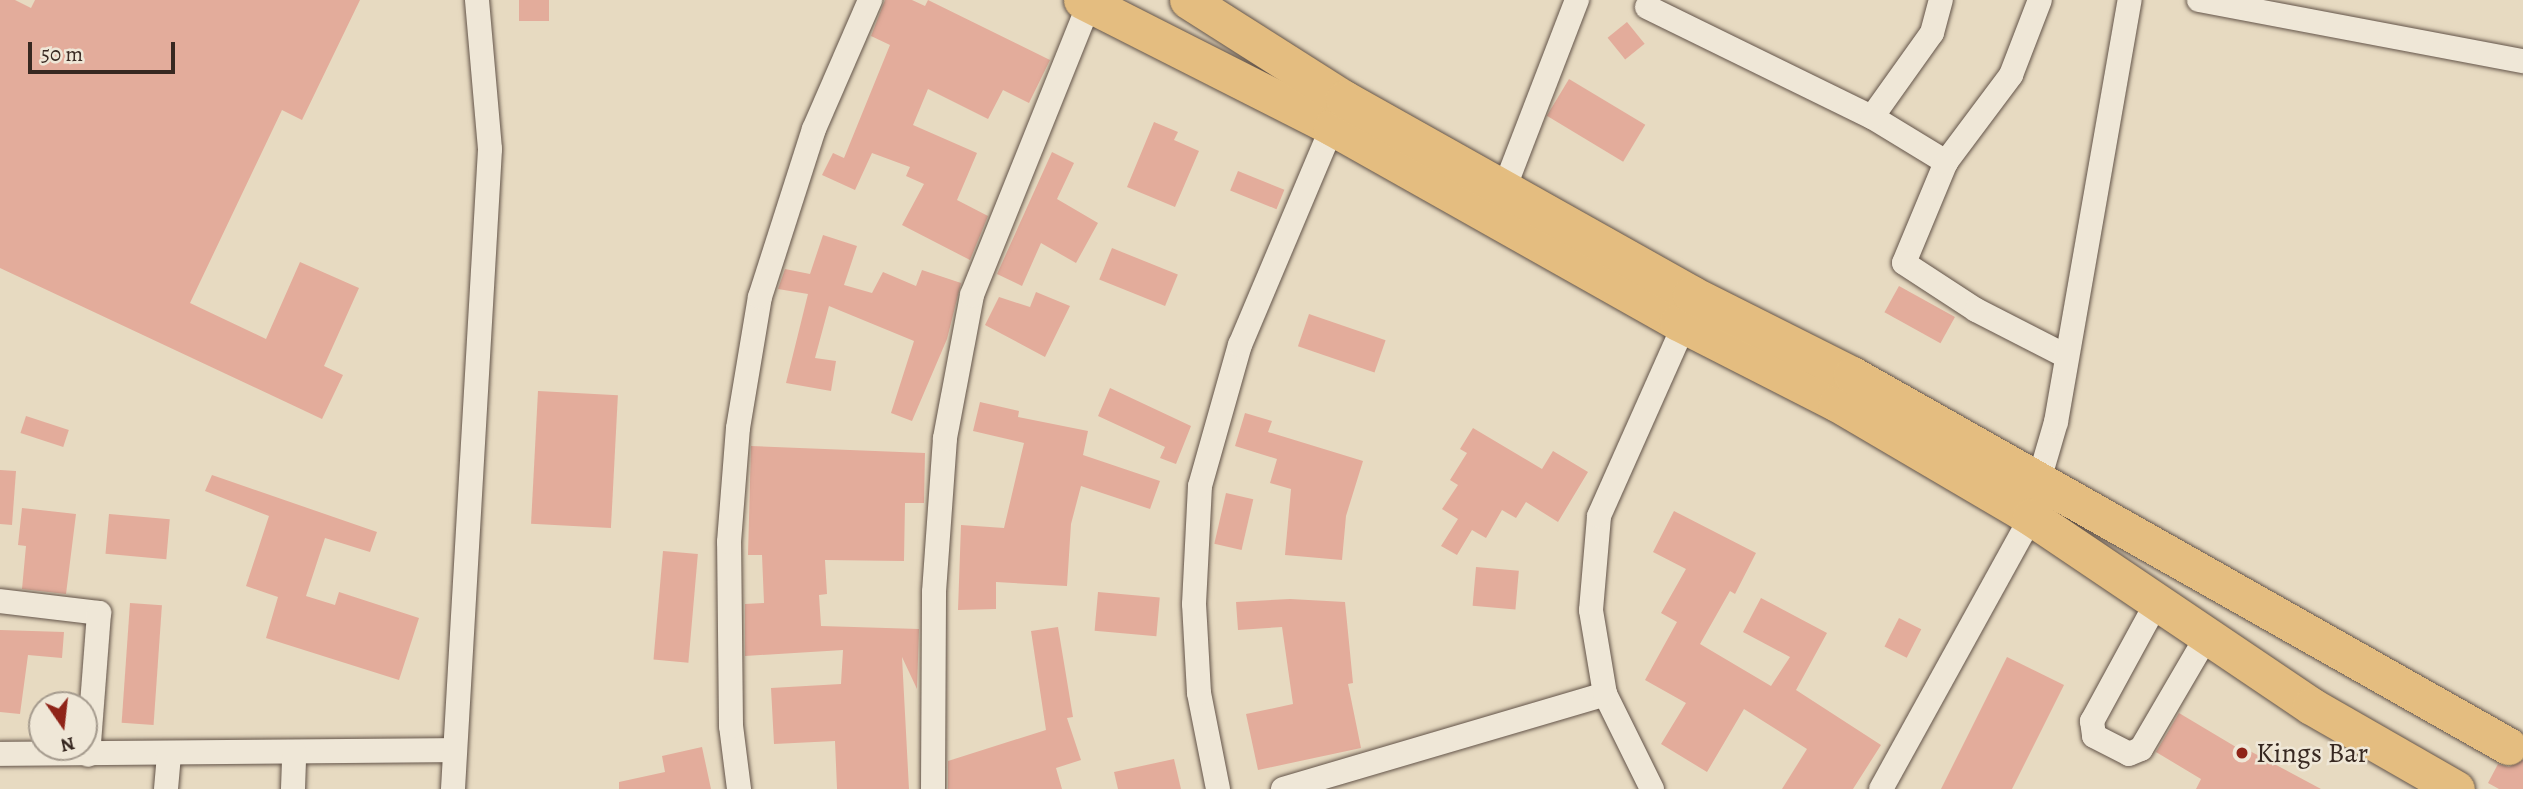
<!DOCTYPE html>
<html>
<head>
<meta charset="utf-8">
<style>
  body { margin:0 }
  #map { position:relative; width:2523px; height:789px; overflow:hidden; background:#e7dac1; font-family:Alegreya,serif }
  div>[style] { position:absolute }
  .building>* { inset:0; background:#e3ac9b; transform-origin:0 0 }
  .roads { filter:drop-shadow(0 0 2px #635449) drop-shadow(0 0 2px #635449) }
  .minor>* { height:24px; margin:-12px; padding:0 12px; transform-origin:12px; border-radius:12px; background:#efe7d7 }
  .highway>* { height:37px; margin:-18.5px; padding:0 18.5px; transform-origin:18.5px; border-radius:18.5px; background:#e4bd80 }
  .dots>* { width:19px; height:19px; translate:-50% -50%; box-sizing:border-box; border:4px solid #efe7d7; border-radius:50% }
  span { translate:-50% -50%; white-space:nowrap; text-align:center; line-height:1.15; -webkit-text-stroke:5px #efe7d7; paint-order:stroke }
  .poi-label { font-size:28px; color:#372821 }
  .left { translate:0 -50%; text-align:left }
  .north { position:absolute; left:28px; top:691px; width:70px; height:70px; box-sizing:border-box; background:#efe7d7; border:2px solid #a59b8e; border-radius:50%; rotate:166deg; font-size:19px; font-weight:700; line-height:28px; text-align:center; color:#372821 }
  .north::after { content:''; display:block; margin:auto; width:24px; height:32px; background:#8f2418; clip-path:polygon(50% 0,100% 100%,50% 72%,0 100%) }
  .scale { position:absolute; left:28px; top:42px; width:147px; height:32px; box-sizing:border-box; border:4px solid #372821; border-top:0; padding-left:9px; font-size:21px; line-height:24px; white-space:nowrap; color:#372821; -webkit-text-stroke:5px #efe7d7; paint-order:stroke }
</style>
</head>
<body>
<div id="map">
  <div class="building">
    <i style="clip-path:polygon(0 0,15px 0,31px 8px,35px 0,360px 0,302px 120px,282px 110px,190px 303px,266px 339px,300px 262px,359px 288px,324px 366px,343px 375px,322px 419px,0 268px)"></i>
    <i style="left:519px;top:0;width:30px;height:21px"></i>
    <i style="clip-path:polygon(885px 0,912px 0,925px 6px,928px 0,1050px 60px,1029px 103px,1003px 90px,988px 119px,928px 89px,913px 125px,977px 153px,957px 200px,988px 216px,970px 260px,902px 225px,924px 184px,906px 176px,910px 167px,872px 153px,855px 190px,822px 175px,833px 153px,844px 158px,890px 45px,871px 36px)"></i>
    <i style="left:1627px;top:22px;width:28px;height:25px;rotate:51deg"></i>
    <i style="left:1569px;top:79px;width:89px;height:43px;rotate:31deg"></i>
    <i style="clip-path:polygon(1154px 122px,1178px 132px,1174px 140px,1199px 151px,1175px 207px,1127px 187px)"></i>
    <i style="clip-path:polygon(1052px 152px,1074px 163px,1057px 199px,1098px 223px,1076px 263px,1041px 243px,1022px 286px,997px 274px)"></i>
    <i style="left:1238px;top:171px;width:50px;height:21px;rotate:22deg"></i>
    <i style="clip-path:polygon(823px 235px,857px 246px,844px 285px,872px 293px,883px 272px,916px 286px,922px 270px,961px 283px,947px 339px,912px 421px,891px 413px,914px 341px,829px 306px,815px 358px,836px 361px,831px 391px,786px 383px,808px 294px,778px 289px,785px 269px,810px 274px)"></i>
    <i style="left:1112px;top:248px;width:71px;height:34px;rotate:22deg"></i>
    <i style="left:1899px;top:286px;width:64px;height:30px;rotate:29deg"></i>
    <i style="clip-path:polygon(1036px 292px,1070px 306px,1045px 357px,985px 325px,999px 297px,1030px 307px)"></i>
    <i style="left:1309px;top:314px;width:81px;height:34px;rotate:19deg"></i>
    <i style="clip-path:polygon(1110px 388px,1191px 426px,1176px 464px,1160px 458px,1165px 447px,1098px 416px)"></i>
    <i style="left:538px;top:391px;width:80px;height:133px;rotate:3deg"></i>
    <i style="clip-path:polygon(980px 402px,1019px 411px,1018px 417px,1088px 431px,1083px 455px,1160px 481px,1150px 509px,1081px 486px,1071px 524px,1067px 586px,996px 582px,996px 609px,958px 610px,961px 525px,1004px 528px,1024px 443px,973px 431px)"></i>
    <i style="clip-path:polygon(1245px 413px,1272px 421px,1268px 432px,1363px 461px,1346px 516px,1342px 560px,1285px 555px,1291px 489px,1270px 483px,1277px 459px,1235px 446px)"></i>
    <i style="left:26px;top:416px;width:45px;height:18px;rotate:18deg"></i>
    <i style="clip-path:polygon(1473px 428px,1542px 469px,1553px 451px,1588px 472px,1558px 522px,1526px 502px,1516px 518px,1502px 510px,1486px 538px,1472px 530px,1457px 555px,1441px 546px,1458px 519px,1442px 509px,1458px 485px,1450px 480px,1467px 453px,1460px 449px)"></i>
    <i style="clip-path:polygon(751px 446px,925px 453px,924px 503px,905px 503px,904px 561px,825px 560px,827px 594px,819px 595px,821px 626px,919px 629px,917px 689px,902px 657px,909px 789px,837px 789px,835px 741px,774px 744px,771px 688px,841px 684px,843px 650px,745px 656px,745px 604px,764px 603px,762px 555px,748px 555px)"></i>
    <i style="clip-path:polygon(0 470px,16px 471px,12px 525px,0 524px)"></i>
    <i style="clip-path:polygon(212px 475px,377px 532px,370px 552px,325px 538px,306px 596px,335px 605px,339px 592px,419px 618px,399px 680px,266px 638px,278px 597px,246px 586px,269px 516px,205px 491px)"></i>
    <i style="left:1226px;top:493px;width:28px;height:52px;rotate:13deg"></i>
    <i style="clip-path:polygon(22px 508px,76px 514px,66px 594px,22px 589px,26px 546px,18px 545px)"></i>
    <i style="clip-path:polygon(1674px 511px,1756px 553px,1735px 594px,1730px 591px,1700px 644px,1771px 686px,1790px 657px,1743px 632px,1761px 598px,1827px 633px,1796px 690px,1881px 745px,1853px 789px,1782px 789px,1807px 749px,1744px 709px,1707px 772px,1661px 744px,1686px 703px,1645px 680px,1677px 622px,1661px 613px,1686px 569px,1653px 552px)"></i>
    <i style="left:109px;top:514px;width:61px;height:40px;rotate:5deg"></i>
    <i style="left:663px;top:551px;width:35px;height:109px;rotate:5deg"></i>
    <i style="left:1476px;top:567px;width:43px;height:39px;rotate:5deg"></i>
    <i style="left:1098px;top:592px;width:62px;height:39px;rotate:5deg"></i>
    <i style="clip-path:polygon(1290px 599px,1345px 602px,1353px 683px,1348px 684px,1361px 748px,1258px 770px,1246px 714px,1293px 704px,1282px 627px,1238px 630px,1236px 602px)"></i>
    <i style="left:130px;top:603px;width:32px;height:120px;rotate:4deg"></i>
    <i style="left:1899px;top:618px;width:25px;height:32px;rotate:27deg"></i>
    <i style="clip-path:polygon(1058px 627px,1073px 717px,1067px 718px,1081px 760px,1056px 768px,1062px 789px,948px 789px,948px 761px,1046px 730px,1031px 631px)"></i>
    <i style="clip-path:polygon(0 630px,64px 632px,62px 658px,28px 655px,20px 714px,0 712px)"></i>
    <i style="clip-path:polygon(2007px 657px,2064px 685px,2012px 789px,1941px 789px)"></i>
    <i style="clip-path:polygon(2179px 713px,2246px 753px,2248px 750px,2321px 789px,2196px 789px,2201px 779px,2156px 752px)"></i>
    <i style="clip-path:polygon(702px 747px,711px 789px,619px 789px,619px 782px,665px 772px,662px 756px)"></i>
    <i style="clip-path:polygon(1174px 759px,1181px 789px,1118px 789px,1114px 772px)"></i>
    <i style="clip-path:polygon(2523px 760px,2523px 789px,2499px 789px,2488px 783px,2498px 764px,2509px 767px)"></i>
  </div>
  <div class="roads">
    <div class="minor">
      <i style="left:2199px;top:0;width:330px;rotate:10.7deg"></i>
      <i style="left:1647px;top:7px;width:250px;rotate:26.1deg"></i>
      <i style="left:1872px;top:117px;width:87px;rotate:31.3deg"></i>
      <i style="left:1946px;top:162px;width:109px;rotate:112.6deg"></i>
      <i style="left:1904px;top:263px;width:86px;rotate:33.1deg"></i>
      <i style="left:1976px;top:310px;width:101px;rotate:27.1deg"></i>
      <i style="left:1872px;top:117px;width:103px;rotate:-54.5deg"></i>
      <i style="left:1932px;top:33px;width:34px;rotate:-75deg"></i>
      <i style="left:1946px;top:162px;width:109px;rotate:-53.2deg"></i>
      <i style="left:2011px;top:75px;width:80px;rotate:-68.9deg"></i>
      <i style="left:1504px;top:189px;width:203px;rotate:-68.9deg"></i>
      <i style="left:2039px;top:480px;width:60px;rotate:-73.7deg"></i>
      <i style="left:2056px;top:422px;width:428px;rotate:-80.1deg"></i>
      <i style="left:0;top:601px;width:100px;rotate:6.9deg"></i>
      <i style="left:99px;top:613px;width:142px;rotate:94.4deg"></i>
      <i style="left:2157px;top:602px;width:136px;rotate:118.6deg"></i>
      <i style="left:2092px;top:721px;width:15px;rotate:82deg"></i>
      <i style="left:2094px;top:736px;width:39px;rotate:27deg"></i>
      <i style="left:2129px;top:754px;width:13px;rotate:-23deg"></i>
      <i style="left:2141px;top:749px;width:131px;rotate:-59.7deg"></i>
      <i style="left:0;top:754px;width:453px;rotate:-0.5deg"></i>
      <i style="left:166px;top:789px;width:35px;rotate:-85deg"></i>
      <i style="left:293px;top:789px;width:37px;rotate:-88deg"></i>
      <i style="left:453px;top:789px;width:641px;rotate:-86.69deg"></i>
      <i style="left:490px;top:149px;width:150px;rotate:-95deg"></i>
      <i style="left:739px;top:789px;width:64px;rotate:-97.2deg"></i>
      <i style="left:731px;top:726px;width:184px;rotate:-90.6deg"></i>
      <i style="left:729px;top:542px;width:114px;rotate:-85.5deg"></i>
      <i style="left:738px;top:428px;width:133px;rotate:-80.5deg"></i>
      <i style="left:760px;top:297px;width:176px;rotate:-72.2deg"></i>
      <i style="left:814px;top:129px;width:141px;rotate:-66.5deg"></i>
      <i style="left:933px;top:789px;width:197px;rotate:-89.7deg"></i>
      <i style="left:934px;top:592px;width:154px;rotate:-85.9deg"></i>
      <i style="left:945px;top:438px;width:146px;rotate:-79.3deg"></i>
      <i style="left:972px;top:295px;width:314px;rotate:-68.1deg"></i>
      <i style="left:1218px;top:789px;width:98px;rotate:-101.2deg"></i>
      <i style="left:1199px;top:693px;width:89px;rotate:-93.2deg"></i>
      <i style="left:1194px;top:604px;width:118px;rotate:-87.1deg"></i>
      <i style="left:1200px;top:486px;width:147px;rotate:-74.2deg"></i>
      <i style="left:1240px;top:345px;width:237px;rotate:-67.1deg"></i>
      <i style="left:1283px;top:789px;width:336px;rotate:-16.4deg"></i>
      <i style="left:1652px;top:789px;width:106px;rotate:-116.3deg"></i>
      <i style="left:1605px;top:694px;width:85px;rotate:-99.5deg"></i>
      <i style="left:1591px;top:610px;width:94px;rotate:-85.1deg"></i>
      <i style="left:1599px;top:516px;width:209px;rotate:-66deg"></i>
      <i style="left:1881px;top:789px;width:311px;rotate:-61.1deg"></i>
    </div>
    <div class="highway">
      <i style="left:1082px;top:0;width:280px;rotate:26.9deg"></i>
      <i style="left:1332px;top:127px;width:397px;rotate:29.4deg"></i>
      <i style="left:1678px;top:322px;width:178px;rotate:27deg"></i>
      <i style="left:1837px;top:403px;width:225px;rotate:30.4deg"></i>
      <i style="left:2031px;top:517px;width:338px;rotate:34deg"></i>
      <i style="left:2311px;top:706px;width:167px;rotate:29.8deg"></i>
      <i style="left:1188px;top:0;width:185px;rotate:32.4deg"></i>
      <i style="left:1344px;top:99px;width:398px;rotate:29.3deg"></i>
      <i style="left:1691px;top:294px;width:180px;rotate:26.7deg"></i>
      <i style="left:1852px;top:375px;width:754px;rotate:29.49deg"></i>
    </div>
  </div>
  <div class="dots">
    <i style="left:2242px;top:753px;background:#8f2418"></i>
  </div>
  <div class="poi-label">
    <span class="left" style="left:2256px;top:753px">Kings Bar</span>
  </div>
  <div class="north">N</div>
  <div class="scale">50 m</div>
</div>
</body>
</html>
